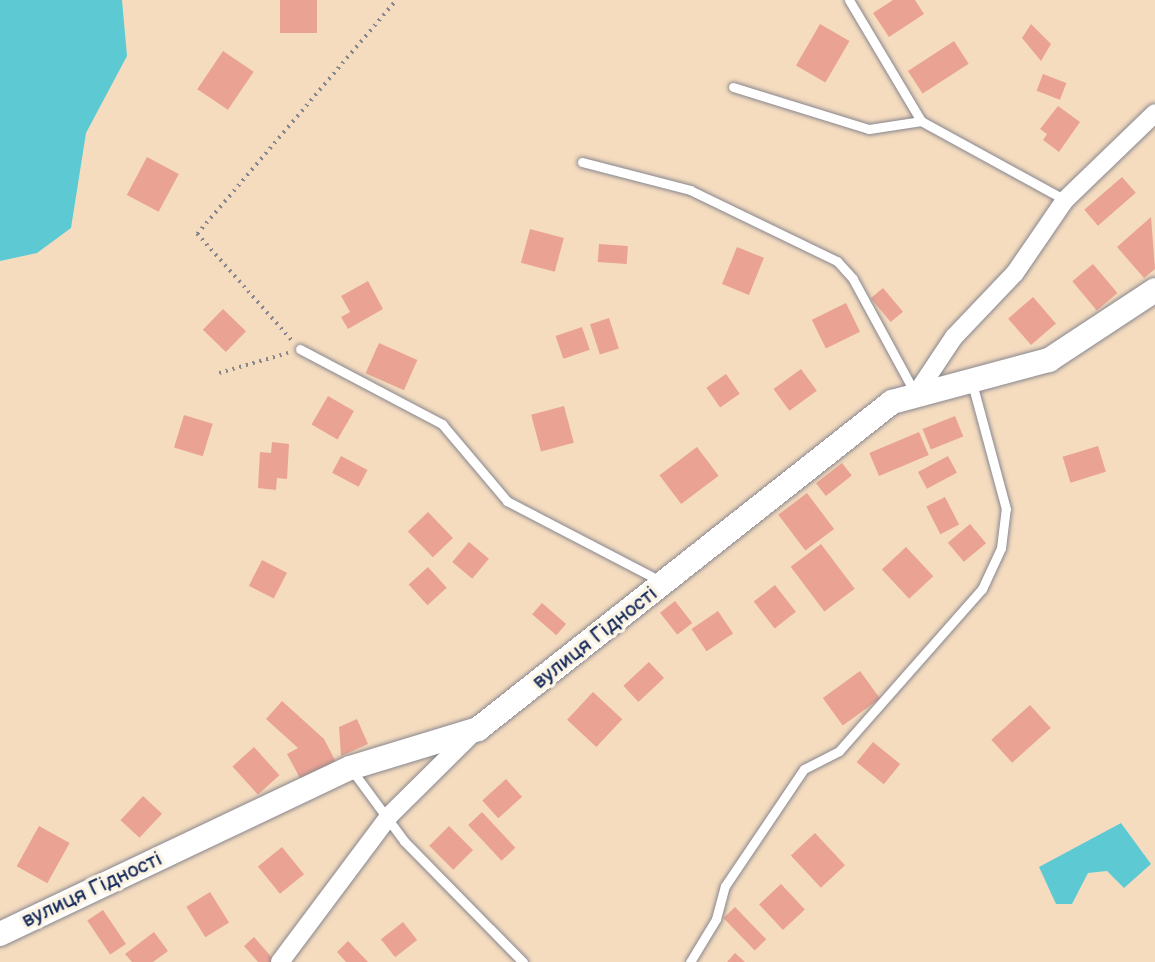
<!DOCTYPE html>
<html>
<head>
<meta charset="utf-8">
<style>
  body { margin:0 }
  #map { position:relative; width:1155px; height:962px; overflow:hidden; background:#f5dcbf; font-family:"Balsamiq Sans",sans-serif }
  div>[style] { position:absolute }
  .water>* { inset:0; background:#5dcad3 }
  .building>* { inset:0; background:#eaa392; transform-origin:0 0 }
  .path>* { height:3.5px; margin-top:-1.75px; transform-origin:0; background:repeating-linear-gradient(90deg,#88868e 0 2px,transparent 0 7px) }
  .roads { filter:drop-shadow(0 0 2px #88868e) drop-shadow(0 0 2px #88868e) }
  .lane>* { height:9px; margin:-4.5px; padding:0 4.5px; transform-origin:4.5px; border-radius:4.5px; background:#fff }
  .street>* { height:18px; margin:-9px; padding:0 9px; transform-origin:9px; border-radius:9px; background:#fff }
  .secondary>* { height:24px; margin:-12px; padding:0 12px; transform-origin:12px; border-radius:12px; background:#fff }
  span { translate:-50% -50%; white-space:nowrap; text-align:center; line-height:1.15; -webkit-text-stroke:7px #fcf5e5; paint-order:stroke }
  .street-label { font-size:21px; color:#1b2f5e }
</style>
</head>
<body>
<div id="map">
  <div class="water">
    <i style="clip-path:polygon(0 0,122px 0,127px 56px,86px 133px,71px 228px,37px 253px,0 261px)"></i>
    <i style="clip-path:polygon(1121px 823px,1151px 864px,1124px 888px,1107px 871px,1088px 873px,1072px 904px,1056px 904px,1039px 867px)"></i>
  </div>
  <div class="building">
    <i style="left:280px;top:0;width:37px;height:33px"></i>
    <i style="clip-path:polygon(893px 0,915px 0,924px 14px,889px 37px,873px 13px)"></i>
    <i style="left:820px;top:24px;width:34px;height:48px;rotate:30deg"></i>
    <i style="clip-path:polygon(1031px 24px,1051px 44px,1041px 61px,1022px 38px)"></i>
    <i style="left:954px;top:41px;width:27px;height:55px;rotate:57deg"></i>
    <i style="left:223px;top:51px;width:37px;height:46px;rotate:34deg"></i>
    <i style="left:1043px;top:74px;width:25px;height:18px;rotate:21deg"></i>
    <i style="clip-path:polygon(1058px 106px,1080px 122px,1059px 152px,1043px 140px,1047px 134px,1040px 129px)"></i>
    <i style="left:147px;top:157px;width:36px;height:43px;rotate:28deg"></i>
    <i style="left:1122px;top:177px;width:21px;height:50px;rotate:49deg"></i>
    <i style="clip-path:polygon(1151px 217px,1155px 269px,1144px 278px,1117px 247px)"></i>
    <i style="left:530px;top:229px;width:35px;height:35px;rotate:15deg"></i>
    <i style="left:599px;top:244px;width:29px;height:18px;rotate:4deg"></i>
    <i style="left:737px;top:247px;width:29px;height:40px;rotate:22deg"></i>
    <i style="left:1093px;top:264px;width:38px;height:27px;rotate:50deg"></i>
    <i style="clip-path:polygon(368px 281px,383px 309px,348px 329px,341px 317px,350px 312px,341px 296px)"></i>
    <i style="left:883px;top:288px;width:31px;height:16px;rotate:50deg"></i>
    <i style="left:1033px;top:297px;width:35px;height:33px;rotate:49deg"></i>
    <i style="left:846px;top:303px;width:32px;height:38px;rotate:64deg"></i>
    <i style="left:223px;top:309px;width:32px;height:29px;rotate:44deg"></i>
    <i style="left:609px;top:318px;width:32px;height:20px;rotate:72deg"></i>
    <i style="left:582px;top:327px;width:24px;height:28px;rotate:71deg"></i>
    <i style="left:379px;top:343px;width:42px;height:33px;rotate:24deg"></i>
    <i style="left:801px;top:369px;width:27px;height:34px;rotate:54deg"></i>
    <i style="left:726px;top:374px;width:24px;height:24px;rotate:55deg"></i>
    <i style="left:328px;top:396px;width:30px;height:33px;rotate:30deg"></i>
    <i style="left:564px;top:406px;width:38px;height:34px;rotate:75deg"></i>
    <i style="left:184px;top:415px;width:30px;height:34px;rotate:17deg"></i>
    <i style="left:955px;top:416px;width:22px;height:35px;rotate:68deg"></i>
    <i style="left:919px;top:432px;width:25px;height:54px;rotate:67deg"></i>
    <i style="clip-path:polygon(272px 442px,289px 444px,287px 479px,277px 478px,276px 490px,258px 488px,260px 452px,271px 453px)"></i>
    <i style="left:1098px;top:446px;width:27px;height:37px;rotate:73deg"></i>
    <i style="left:697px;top:447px;width:36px;height:47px;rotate:53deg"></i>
    <i style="left:341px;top:456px;width:30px;height:19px;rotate:28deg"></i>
    <i style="left:948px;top:456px;width:19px;height:34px;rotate:62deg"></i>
    <i style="left:842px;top:463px;width:16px;height:33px;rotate:52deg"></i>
    <i style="left:807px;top:493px;width:45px;height:36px;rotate:53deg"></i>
    <i style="left:945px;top:497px;width:31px;height:21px;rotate:63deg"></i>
    <i style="left:428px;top:512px;width:36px;height:28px;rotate:46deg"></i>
    <i style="left:970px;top:524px;width:25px;height:29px;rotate:50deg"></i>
    <i style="left:469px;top:542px;width:26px;height:26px;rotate:40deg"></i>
    <i style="left:821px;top:544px;width:56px;height:38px;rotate:53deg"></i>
    <i style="left:906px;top:547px;width:40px;height:33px;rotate:47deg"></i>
    <i style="left:262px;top:560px;width:28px;height:29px;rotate:27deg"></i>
    <i style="left:428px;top:567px;width:28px;height:26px;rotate:48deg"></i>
    <i style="left:775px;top:585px;width:34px;height:27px;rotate:52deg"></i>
    <i style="left:675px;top:601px;width:28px;height:19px;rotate:52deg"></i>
    <i style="left:542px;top:603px;width:32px;height:15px;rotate:41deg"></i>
    <i style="left:718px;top:611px;width:27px;height:32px;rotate:56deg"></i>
    <i style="left:649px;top:662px;width:22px;height:35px;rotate:47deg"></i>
    <i style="left:860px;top:671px;width:34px;height:46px;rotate:54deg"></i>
    <i style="left:593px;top:692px;width:40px;height:38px;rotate:43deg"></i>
    <i style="clip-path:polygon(282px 701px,324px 739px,337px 764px,302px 782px,287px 754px,298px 748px,266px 719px)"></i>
    <i style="left:1030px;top:705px;width:31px;height:52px;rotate:48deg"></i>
    <i style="clip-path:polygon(357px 719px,368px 744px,341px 756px,339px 727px)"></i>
    <i style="left:873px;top:742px;width:35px;height:26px;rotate:39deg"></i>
    <i style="left:254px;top:747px;width:38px;height:29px;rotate:48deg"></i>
    <i style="left:506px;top:779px;width:24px;height:32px;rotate:48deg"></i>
    <i style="left:143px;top:796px;width:26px;height:33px;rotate:43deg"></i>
    <i style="left:482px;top:812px;width:49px;height:19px;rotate:47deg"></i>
    <i style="left:39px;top:826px;width:35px;height:46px;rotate:29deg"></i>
    <i style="left:449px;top:826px;width:34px;height:28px;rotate:45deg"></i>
    <i style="left:815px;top:833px;width:44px;height:33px;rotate:47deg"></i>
    <i style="left:282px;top:847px;width:35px;height:31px;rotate:51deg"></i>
    <i style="left:781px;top:884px;width:35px;height:30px;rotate:47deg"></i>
    <i style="left:210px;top:892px;width:36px;height:28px;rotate:58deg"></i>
    <i style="left:735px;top:907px;width:45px;height:16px;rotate:46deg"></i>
    <i style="left:103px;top:910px;width:41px;height:19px;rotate:56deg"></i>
    <i style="left:403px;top:922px;width:23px;height:28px;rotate:52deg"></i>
    <i style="clip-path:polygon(154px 932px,168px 951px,153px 962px,132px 962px,125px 954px)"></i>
    <i style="clip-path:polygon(254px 937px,274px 960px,272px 962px,258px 962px,244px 946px)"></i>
    <i style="clip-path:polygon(348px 941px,368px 962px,346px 962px,337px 952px)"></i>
    <i style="clip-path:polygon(735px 953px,745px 962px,727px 962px)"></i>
  </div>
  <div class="path">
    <i style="left:291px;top:340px;width:142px;rotate:-131.6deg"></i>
    <i style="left:197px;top:234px;width:307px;rotate:-49.6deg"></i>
    <i style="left:219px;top:373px;width:72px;rotate:-16.2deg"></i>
  </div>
  <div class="roads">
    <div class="lane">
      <i style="left:849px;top:0;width:141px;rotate:59.2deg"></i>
      <i style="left:921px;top:121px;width:164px;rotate:28.7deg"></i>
      <i style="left:733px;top:87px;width:142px;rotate:17.2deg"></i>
      <i style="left:869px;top:129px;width:53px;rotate:-8.7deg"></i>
      <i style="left:582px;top:162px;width:112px;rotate:14.5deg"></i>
      <i style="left:690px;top:190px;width:163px;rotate:25.8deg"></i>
      <i style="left:837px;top:261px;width:24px;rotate:48deg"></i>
      <i style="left:853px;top:279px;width:130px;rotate:61.5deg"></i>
      <i style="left:300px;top:349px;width:161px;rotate:27.8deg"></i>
      <i style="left:442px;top:424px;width:101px;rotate:49.8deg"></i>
      <i style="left:507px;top:501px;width:174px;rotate:27.5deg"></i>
      <i style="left:351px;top:769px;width:89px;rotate:53.6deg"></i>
      <i style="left:404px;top:841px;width:170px;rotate:45.5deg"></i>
      <i style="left:690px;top:962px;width:50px;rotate:-58.8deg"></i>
      <i style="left:716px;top:919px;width:34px;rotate:-75deg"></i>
      <i style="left:725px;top:886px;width:141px;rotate:-56deg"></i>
      <i style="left:804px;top:769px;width:39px;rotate:-27deg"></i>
      <i style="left:839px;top:751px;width:216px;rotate:-48.6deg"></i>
      <i style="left:982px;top:589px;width:45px;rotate:-65.1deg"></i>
      <i style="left:1001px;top:548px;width:39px;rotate:-83deg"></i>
      <i style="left:1006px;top:509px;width:131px;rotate:-105.1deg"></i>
    </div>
    <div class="street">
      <i style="left:916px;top:394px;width:69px;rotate:-56.3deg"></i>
      <i style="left:954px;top:337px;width:88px;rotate:-46.4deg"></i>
      <i style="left:1015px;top:273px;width:88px;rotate:-55.6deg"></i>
      <i style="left:1065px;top:200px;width:125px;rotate:-44deg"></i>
      <i style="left:280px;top:962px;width:184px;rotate:-53.2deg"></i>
      <i style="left:390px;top:815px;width:120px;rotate:-44.7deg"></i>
    </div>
    <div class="secondary">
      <i style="left:0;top:934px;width:387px;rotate:-25.4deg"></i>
      <i style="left:350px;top:768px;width:134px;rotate:-16.9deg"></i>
      <i style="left:478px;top:729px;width:528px;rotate:-38.3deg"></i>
      <i style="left:892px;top:402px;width:163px;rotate:-15deg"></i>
      <i style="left:1049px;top:360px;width:127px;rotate:-33.4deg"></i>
    </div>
  </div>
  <div class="street-label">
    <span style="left:595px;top:638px;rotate:-38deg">вулиця Гідності</span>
    <span style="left:92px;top:890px;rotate:-25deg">вулиця Гідності</span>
  </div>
</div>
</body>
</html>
